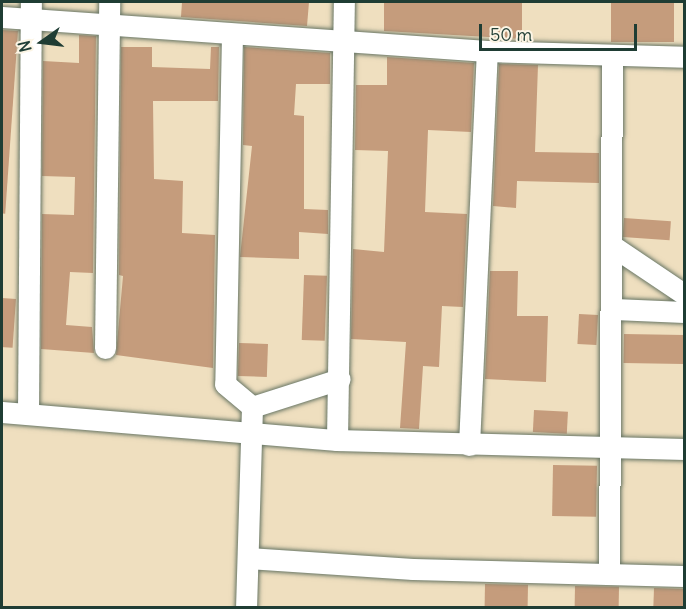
<!DOCTYPE html>
<html>
<head>
<meta charset="utf-8">
<style>
  body { margin:0 }
  #map { position:relative; width:686px; height:609px; overflow:hidden; background:#efdfbf; font-family:Delius,sans-serif }
  div>[style] { position:absolute }
  .building>* { inset:0; background:#c59c7c; transform-origin:0 0 }
  .roads { filter:drop-shadow(0 0 2px #687665) drop-shadow(0 0 2px #687665) }
  .minor>* { height:21px; margin:-10.5px; padding:0 10.5px; transform-origin:10.5px; border-radius:10.5px; background:#fff }
  span { translate:-50% -50%; white-space:nowrap; text-align:center; line-height:1.15; -webkit-text-stroke:5px #fcf5e5; paint-order:stroke }
  .frame { position:absolute; inset:0; border:3px solid #1f3d34; pointer-events:none }
  .north { position:absolute; left:12px; top:12px; width:60px; height:60px; -webkit-text-stroke:4px #fcf5e5; paint-order:stroke; rotate:256deg; font-size:16px; font-weight:700; line-height:24px; text-align:center; color:#1f3d34 }
  .north::after { content:''; display:block; margin:auto; width:21px; height:27px; background:#1f3d34; clip-path:polygon(50% 0,100% 100%,50% 72%,0 100%) }
  .scale { position:absolute; left:479px; top:24px; width:158px; height:27px; box-sizing:border-box; border:3px solid #1f3d34; border-top:0; padding-left:8px; font-size:18px; line-height:21px; white-space:nowrap; color:#1f3d34; -webkit-text-stroke:4px #fcf5e5; paint-order:stroke }
</style>
</head>
<body>
<div id="map">
  <div class="building">
    <i style="clip-path:polygon(182px 2px,309px 2px,307px 26px,181px 17px)"></i>
    <i style="clip-path:polygon(384px 2px,522px 2px,522px 39px,384px 31px)"></i>
    <i style="left:611px;top:2px;width:63px;height:40px"></i>
    <i style="left:2px;top:30px;width:16px;height:183px;rotate:4deg"></i>
    <i style="clip-path:polygon(79px 35px,96px 36px,93px 273px,70px 272px,66px 325px,92px 327px,94px 353px,41px 349px,42px 214px,74px 215px,75px 177px,42px 176px,43px 61px,79px 63px)"></i>
    <i style="clip-path:polygon(121px 47px,152px 47px,152px 67px,210px 69px,211px 47px,219px 47px,218px 101px,153px 101px,154px 179px,183px 181px,182px 233px,215px 235px,213px 368px,116px 355px,123px 276px,119px 275px)"></i>
    <i style="clip-path:polygon(244px 47px,330px 53px,330px 84px,296px 84px,294px 115px,304px 116px,304px 209px,328px 210px,328px 234px,299px 232px,299px 259px,240px 257px,252px 146px,243px 145px)"></i>
    <i style="clip-path:polygon(387px 57px,474px 63px,471px 132px,428px 130px,425px 212px,467px 214px,463px 307px,442px 306px,439px 367px,423px 366px,419px 429px,400px 428px,406px 342px,351px 339px,353px 249px,384px 252px,388px 151px,355px 150px,356px 85px,387px 85px)"></i>
    <i style="clip-path:polygon(499px 64px,538px 65px,535px 152px,599px 153px,599px 183px,517px 181px,516px 208px,493px 206px)"></i>
    <i style="left:624px;top:218px;width:47px;height:19px;rotate:4deg"></i>
    <i style="clip-path:polygon(490px 271px,518px 271px,517px 316px,548px 316px,546px 382px,485px 379px)"></i>
    <i style="left:304px;top:275px;width:23px;height:65px;rotate:2deg"></i>
    <i style="left:2px;top:298px;width:14px;height:49px;rotate:4deg"></i>
    <i style="left:579px;top:314px;width:19px;height:30px;rotate:3deg"></i>
    <i style="left:624px;top:334px;width:60px;height:29px;rotate:1deg"></i>
    <i style="left:239px;top:343px;width:29px;height:33px;rotate:2deg"></i>
    <i style="left:534px;top:410px;width:34px;height:22px;rotate:3deg"></i>
    <i style="left:553px;top:465px;width:44px;height:51px;rotate:1deg"></i>
    <i style="left:485px;top:584px;width:43px;height:24px;rotate:1deg"></i>
    <i style="left:575px;top:586px;width:44px;height:22px;rotate:1deg"></i>
    <i style="left:654px;top:588px;width:30px;height:20px;rotate:2deg"></i>
  </div>
  <div class="roads">
    <div class="minor">
      <i style="left:2px;top:17px;width:486px;rotate:4deg"></i>
      <i style="left:487px;top:51px;width:197px;rotate:1.7deg"></i>
      <i style="left:232px;top:34px;width:350px;rotate:91.1deg"></i>
      <i style="left:225px;top:384px;width:35px;rotate:40deg"></i>
      <i style="left:252px;top:407px;width:201px;rotate:91.7deg"></i>
      <i style="left:614px;top:247px;width:84px;rotate:33.9deg"></i>
      <i style="left:614px;top:309px;width:70px;rotate:2.5deg"></i>
      <i style="left:105px;top:348px;width:346px;rotate:-89.3deg"></i>
      <i style="left:252px;top:407px;width:92px;rotate:-17.7deg"></i>
      <i style="left:2px;top:412px;width:336px;rotate:4.8deg"></i>
      <i style="left:337px;top:440px;width:347px;rotate:1.5deg"></i>
      <i style="left:28px;top:414px;width:412px;rotate:-89.6deg"></i>
      <i style="left:337px;top:440px;width:438px;rotate:-89.1deg"></i>
      <i style="left:469px;top:445px;width:394px;rotate:-87.4deg"></i>
      <i style="left:248px;top:558px;width:165px;rotate:3.8deg"></i>
      <i style="left:413px;top:569px;width:271px;rotate:1.5deg"></i>
      <i style="left:609px;top:574px;width:517px;rotate:-89.67deg"></i>
    </div>
  </div>
  <div class="frame"></div>
  <div class="north">N</div>
  <div class="scale">50 m</div>
</div>
</body>
</html>
